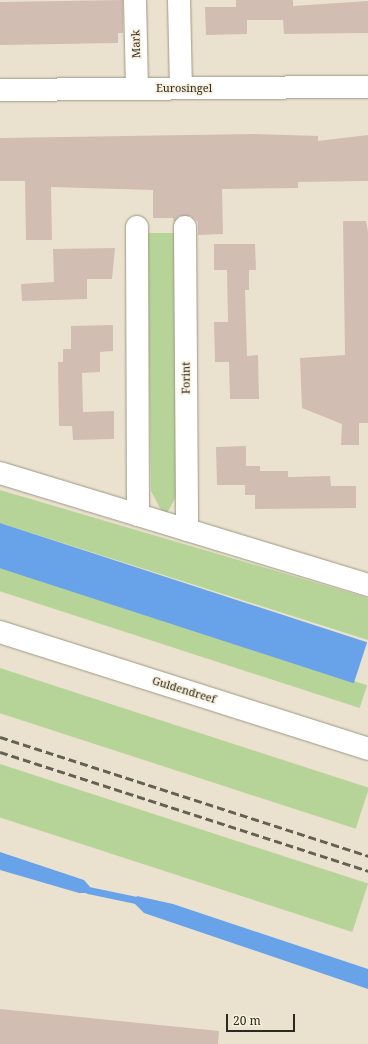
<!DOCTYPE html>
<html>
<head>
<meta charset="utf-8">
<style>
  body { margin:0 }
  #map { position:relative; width:368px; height:1044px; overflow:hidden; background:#eae2ce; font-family:"Noto Serif",serif }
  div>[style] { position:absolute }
  .green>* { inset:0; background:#b6d497; transform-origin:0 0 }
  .water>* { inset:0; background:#68a3ea; transform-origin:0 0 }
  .stream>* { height:7px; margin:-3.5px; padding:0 3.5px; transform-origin:3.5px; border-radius:3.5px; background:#68a3ea }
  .building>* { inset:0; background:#d2bdb2 }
  .roads { filter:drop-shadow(0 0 1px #9e9784) drop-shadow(0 0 1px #9e9784) }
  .street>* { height:22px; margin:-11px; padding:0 11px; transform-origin:11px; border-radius:11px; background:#fff }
  .secondary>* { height:22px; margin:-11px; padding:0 11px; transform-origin:11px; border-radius:11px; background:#fff }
  .rail>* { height:3px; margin-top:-1.5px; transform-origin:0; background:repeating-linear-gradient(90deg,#646054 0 8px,transparent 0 12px) }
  span { translate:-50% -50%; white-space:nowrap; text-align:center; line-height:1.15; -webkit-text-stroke:3px #f7efdb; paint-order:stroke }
  .street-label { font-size:11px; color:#2c2921 }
  .scale { position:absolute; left:226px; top:1014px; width:69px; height:18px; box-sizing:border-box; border:2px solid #2c2921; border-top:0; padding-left:5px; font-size:12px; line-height:14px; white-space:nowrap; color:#2c2921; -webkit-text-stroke:3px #f7efdb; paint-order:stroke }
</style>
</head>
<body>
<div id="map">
  <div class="green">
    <i style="clip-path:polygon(147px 233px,177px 233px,180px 490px,167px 513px,161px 510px,151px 491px)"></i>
    <i style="clip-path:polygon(0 490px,368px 598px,368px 640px,0 523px)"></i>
    <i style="left:0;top:566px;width:386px;height:24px;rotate:18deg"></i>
    <i style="left:0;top:668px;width:388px;height:43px;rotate:18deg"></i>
    <i style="left:0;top:764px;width:387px;height:51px;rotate:18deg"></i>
  </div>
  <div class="water">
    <i style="left:0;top:523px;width:386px;height:43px;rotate:18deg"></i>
    <i style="clip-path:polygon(0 852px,84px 880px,90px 887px,87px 893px,79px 893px,0 870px)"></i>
    <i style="clip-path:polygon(137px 896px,173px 904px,368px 969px,368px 989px,144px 913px,134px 903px)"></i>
  </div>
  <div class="stream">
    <i style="left:88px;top:890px;width:49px;rotate:11.8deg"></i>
  </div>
  <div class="building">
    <i style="clip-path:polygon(123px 0,123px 33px,118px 33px,118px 43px,0 45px,0 2px)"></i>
    <i style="clip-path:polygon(236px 0,293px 0,293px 6px,368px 1px,368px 33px,284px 34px,283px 20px,247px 20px,247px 34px,206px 35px,205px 7px,236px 7px)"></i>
    <i style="clip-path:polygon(253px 134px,318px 136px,318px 141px,368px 135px,368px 181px,298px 182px,298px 188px,222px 189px,223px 234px,198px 235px,198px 222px,191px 216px,179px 216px,174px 223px,173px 218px,153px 218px,153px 190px,51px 187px,52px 240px,26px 240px,25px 181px,0 181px,0 138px)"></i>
    <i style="clip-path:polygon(343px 221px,366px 221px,368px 232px,368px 423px,359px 423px,359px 445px,341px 445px,342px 424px,302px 408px,300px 358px,345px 355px)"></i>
    <i style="clip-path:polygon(214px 244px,255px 244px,256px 270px,249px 270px,249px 290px,245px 290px,247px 356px,258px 355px,259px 399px,230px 399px,229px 362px,215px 362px,214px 322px,228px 322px,227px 270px,214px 270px)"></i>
    <i style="clip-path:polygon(115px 248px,112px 279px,87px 279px,87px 299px,22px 301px,21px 284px,54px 282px,53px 249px)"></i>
    <i style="clip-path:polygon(113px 325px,113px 351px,100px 352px,100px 372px,82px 373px,83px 412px,114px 411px,114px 439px,73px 440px,72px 426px,59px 426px,58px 362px,63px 362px,63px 349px,71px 349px,71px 326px)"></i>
    <i style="clip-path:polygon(246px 446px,246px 466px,260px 466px,260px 471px,288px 471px,288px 477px,330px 476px,331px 486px,356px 486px,356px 508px,255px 509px,255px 495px,245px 495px,245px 485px,217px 485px,216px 447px)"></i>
    <i style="clip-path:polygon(0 1009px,219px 1031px,218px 1044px,0 1044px)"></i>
  </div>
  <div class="roads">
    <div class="street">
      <i style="left:135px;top:0;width:89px;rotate:88.7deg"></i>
      <i style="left:179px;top:0;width:88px;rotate:88.7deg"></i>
      <i style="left:0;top:90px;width:368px;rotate:-0.5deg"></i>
      <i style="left:137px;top:227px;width:288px;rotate:89.8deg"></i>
      <i style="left:185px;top:227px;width:303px;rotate:89.6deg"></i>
      <i style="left:0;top:473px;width:385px;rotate:16.9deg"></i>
    </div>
    <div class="secondary">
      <i style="left:0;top:632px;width:386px;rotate:17.6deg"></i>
    </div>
  </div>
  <div class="rail">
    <i style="left:0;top:737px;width:387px;rotate:17.9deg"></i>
    <i style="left:0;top:752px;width:387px;rotate:17.9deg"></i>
  </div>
  <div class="street-label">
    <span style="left:136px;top:44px;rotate:-92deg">Mark</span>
    <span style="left:184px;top:88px">Eurosingel</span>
    <span style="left:186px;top:378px;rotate:-90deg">Forint</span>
    <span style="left:184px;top:690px;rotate:17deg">Guldendreef</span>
  </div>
  <div class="scale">20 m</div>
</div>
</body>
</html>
